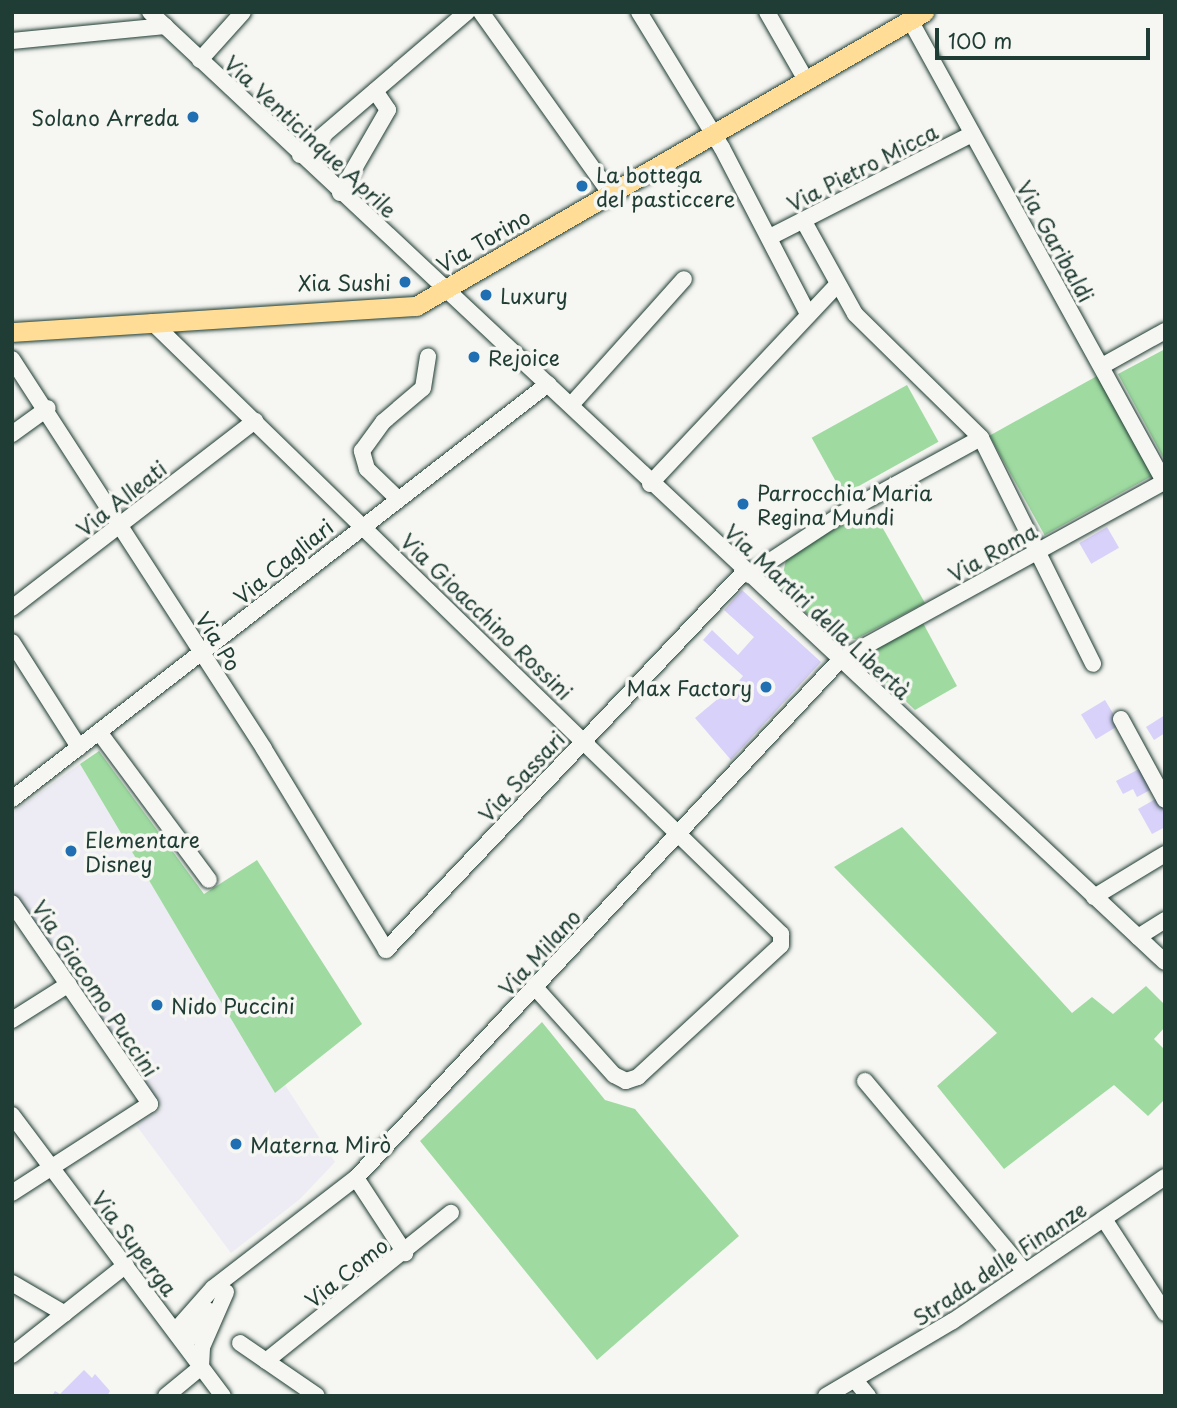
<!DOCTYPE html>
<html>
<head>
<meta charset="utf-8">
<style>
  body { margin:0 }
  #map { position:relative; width:1177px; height:1408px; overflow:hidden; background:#f6f6f2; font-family:"Playpen Sans",sans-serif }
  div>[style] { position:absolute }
  .built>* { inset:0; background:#edebf4 }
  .green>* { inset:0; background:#9fdba1; transform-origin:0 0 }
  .building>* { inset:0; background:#d8d1f9; transform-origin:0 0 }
  .roads { filter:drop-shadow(0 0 2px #1f3d34) drop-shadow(0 0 2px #1f3d34) }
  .minor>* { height:16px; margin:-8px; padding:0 8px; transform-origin:8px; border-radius:8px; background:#f6f6f2 }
  .major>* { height:19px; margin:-9.5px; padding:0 9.5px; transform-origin:9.5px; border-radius:9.5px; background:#ffdd96 }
  .dots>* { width:19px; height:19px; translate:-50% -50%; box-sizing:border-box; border:4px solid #f6f6f2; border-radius:50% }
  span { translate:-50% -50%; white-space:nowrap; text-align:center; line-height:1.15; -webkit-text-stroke:7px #f6f6f2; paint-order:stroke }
  .poi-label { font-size:21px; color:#1f3d34 }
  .right { translate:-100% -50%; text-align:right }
  .left { translate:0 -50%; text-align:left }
  .street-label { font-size:21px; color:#1f3d34 }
  .frame { position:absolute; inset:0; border:14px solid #1f3d34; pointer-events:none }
  .scale { position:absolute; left:935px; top:28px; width:215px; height:32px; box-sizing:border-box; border:4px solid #1f3d34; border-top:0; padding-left:9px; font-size:21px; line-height:24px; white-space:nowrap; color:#1f3d34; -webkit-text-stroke:5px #f6f6f2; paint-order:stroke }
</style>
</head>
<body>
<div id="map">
  <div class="built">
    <i style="clip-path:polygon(80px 764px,275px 1093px,285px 1085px,335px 1162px,300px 1199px,231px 1253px,136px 1125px,162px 1108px,149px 1086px,12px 890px,12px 813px)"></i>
  </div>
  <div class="green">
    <i style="clip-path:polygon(1165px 349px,1165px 461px,1118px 374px)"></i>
    <i style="left:1097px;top:376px;width:114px;height:123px;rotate:61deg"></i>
    <i style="left:907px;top:385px;width:65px;height:109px;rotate:61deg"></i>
    <i style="clip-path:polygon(872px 509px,925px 603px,856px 639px,831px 637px,780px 588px,787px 555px)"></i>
    <i style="clip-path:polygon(923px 623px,957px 686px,915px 710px,870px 667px,871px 651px)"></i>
    <i style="clip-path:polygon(99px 751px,204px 894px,257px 860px,362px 1024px,275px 1093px,80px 764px)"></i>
    <i style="clip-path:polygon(902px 827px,1072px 1013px,1092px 997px,1113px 1014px,1146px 986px,1165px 1005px,1165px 1027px,1154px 1039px,1165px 1050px,1165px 1099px,1148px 1116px,1114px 1085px,1004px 1169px,937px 1086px,997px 1033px,834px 867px)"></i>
    <i style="clip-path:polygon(542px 1022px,605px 1100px,635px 1109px,739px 1236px,597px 1360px,420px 1141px)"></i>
  </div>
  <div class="building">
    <i style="left:1107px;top:527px;width:24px;height:32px;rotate:60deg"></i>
    <i style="clip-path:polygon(742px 590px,821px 662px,731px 760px,695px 718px,720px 697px,724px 699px,743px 676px,703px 640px,712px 630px,738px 655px,754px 637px,724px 610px)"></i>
    <i style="left:1105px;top:700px;width:29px;height:28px;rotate:59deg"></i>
    <i style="clip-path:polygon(1165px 715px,1165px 733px,1154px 740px,1146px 727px)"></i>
    <i style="clip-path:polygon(1143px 767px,1154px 788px,1137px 797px,1133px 789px,1123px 794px,1116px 781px)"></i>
    <i style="clip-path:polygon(1159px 797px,1165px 808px,1165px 827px,1152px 834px,1138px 809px)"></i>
    <i style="clip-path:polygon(84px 1370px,92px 1378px,95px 1374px,110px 1391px,107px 1396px,52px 1396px,55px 1391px,60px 1394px)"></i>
  </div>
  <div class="roads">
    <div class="minor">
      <i style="left:150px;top:12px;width:1390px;rotate:43.11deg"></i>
      <i style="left:481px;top:12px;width:222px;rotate:54.5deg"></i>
      <i style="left:639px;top:12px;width:159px;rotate:58.6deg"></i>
      <i style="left:722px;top:148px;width:187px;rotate:62.6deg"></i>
      <i style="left:767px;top:12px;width:78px;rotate:60.2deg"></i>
      <i style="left:910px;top:20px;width:529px;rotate:61.16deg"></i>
      <i style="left:12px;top:41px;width:154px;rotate:-5.6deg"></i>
      <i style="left:200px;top:60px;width:64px;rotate:-48.1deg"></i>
      <i style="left:300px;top:155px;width:220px;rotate:-40.6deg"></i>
      <i style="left:340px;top:193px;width:96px;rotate:-60deg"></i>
      <i style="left:388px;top:110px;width:23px;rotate:-124deg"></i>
      <i style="left:803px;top:220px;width:107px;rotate:61deg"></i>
      <i style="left:855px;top:314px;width:177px;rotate:44.5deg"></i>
      <i style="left:981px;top:438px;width:252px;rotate:63.6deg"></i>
      <i style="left:770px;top:237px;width:227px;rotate:-27deg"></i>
      <i style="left:152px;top:322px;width:878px;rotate:44.22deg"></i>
      <i style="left:781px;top:934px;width:11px;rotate:90deg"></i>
      <i style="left:781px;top:945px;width:195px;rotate:137.3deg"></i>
      <i style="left:638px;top:1077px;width:13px;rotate:162deg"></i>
      <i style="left:626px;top:1081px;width:13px;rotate:-153deg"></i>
      <i style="left:614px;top:1075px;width:120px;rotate:-132deg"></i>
      <i style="left:12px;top:359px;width:464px;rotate:57.1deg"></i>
      <i style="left:264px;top:749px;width:235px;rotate:58.7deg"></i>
      <i style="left:386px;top:950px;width:522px;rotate:-46.55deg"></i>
      <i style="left:1102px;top:366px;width:72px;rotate:-29.1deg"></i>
      <i style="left:571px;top:405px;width:169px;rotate:-48.1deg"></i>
      <i style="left:12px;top:434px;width:44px;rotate:-35.8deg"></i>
      <i style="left:650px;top:484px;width:273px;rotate:-46.8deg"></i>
      <i style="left:397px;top:498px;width:42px;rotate:-136deg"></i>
      <i style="left:367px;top:469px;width:19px;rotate:-106deg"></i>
      <i style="left:362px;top:451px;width:36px;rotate:-54deg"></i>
      <i style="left:383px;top:422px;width:52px;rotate:-40.4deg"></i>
      <i style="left:423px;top:388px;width:32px;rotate:-81deg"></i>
      <i style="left:749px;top:575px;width:111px;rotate:-33.3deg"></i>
      <i style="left:842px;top:514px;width:158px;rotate:-28.7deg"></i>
      <i style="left:12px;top:608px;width:307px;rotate:-37.6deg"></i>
      <i style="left:12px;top:642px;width:125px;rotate:57.5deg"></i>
      <i style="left:1121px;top:719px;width:92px;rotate:61.5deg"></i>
      <i style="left:99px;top:732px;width:184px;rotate:53.4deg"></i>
      <i style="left:12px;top:799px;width:678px;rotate:-37.75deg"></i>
      <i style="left:1094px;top:897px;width:83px;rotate:-31.2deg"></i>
      <i style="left:12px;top:903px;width:244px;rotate:55.5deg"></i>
      <i style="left:150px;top:1104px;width:164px;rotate:147.2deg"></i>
      <i style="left:1138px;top:937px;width:32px;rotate:-32deg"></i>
      <i style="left:12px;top:1020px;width:67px;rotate:-32.3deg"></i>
      <i style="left:865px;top:1081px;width:249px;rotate:50deg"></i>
      <i style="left:12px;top:1115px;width:351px;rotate:53.1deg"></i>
      <i style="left:356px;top:1178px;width:90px;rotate:56.8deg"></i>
      <i style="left:1104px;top:1219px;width:112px;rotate:57deg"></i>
      <i style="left:12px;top:1283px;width:61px;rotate:30.3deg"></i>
      <i style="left:175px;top:1331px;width:57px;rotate:-48.5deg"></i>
      <i style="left:213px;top:1288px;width:180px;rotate:-37.6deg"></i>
      <i style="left:356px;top:1178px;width:709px;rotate:-46.94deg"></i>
      <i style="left:840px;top:660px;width:371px;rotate:-28.8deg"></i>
      <i style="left:240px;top:1343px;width:93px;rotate:34.5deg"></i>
      <i style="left:185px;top:1344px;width:41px;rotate:-54deg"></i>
      <i style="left:12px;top:1355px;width:145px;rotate:-38.3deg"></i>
      <i style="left:266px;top:1361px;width:237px;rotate:-38.7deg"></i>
      <i style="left:855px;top:1380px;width:21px;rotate:51deg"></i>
      <i style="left:166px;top:1396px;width:45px;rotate:-39.6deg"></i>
      <i style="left:201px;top:1367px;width:20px;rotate:-87deg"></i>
      <i style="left:202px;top:1347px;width:60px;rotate:-66.4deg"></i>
      <i style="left:826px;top:1396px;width:147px;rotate:-30.6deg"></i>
      <i style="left:953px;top:1321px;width:256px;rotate:-34.2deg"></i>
    </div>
    <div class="major">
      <i style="left:12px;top:332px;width:405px;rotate:-3.7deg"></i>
      <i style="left:416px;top:306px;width:587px;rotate:-30.06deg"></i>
    </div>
  </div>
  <div class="dots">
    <i style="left:193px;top:117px;background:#1f6fb2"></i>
    <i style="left:582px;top:186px;background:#1f6fb2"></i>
    <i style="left:405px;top:282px;background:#1f6fb2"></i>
    <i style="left:486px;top:295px;background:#1f6fb2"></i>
    <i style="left:474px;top:357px;background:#1f6fb2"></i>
    <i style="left:743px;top:504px;background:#1f6fb2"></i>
    <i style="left:766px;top:687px;background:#1f6fb2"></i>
    <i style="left:71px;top:851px;background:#1f6fb2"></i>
    <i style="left:157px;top:1005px;background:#1f6fb2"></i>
    <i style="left:236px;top:1144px;background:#1f6fb2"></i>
  </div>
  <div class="poi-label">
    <span class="right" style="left:179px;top:117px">Solano Arreda</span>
    <span class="left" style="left:596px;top:186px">La bottega<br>del pasticcere</span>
    <span class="right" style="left:391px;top:282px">Xia Sushi</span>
    <span class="left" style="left:500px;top:295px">Luxury</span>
    <span class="left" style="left:488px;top:357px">Rejoice</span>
    <span class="left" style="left:757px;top:504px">Parrocchia Maria<br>Regina Mundi</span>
    <span class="right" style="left:752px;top:687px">Max Factory</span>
    <span class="left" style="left:85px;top:851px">Elementare<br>Disney</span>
    <span class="left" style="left:171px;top:1005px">Nido Puccini</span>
    <span class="left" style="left:250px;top:1144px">Materna Mirò</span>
  </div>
  <div class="street-label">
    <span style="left:311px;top:136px;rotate:43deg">Via Venticinque Aprile</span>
    <span style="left:862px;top:167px;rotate:-27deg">Via Pietro Micca</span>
    <span style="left:483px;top:240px;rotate:-30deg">Via Torino</span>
    <span style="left:1056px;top:241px;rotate:61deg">Via Garibaldi</span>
    <span style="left:121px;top:498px;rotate:-38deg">Via Alleati</span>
    <span style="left:992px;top:552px;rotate:-29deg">Via Roma</span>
    <span style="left:283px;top:561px;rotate:-39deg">Via Cagliari</span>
    <span style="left:818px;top:611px;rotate:43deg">Via Martiri della Libertà</span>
    <span style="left:487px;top:616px;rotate:44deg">Via Gioacchino Rossini</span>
    <span style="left:219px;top:641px;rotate:58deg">Via Po</span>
    <span style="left:521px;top:776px;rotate:-47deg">Via Sassari</span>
    <span style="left:539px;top:952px;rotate:-47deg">Via Milano</span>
    <span style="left:96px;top:988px;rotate:56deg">Via Giacomo Puccini</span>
    <span style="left:135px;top:1243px;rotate:53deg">Via Superga</span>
    <span style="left:999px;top:1263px;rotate:-34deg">Strada delle Finanze</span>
    <span style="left:346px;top:1272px;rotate:-38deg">Via Como</span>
  </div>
  <div class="frame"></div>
  <div class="scale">100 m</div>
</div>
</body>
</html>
